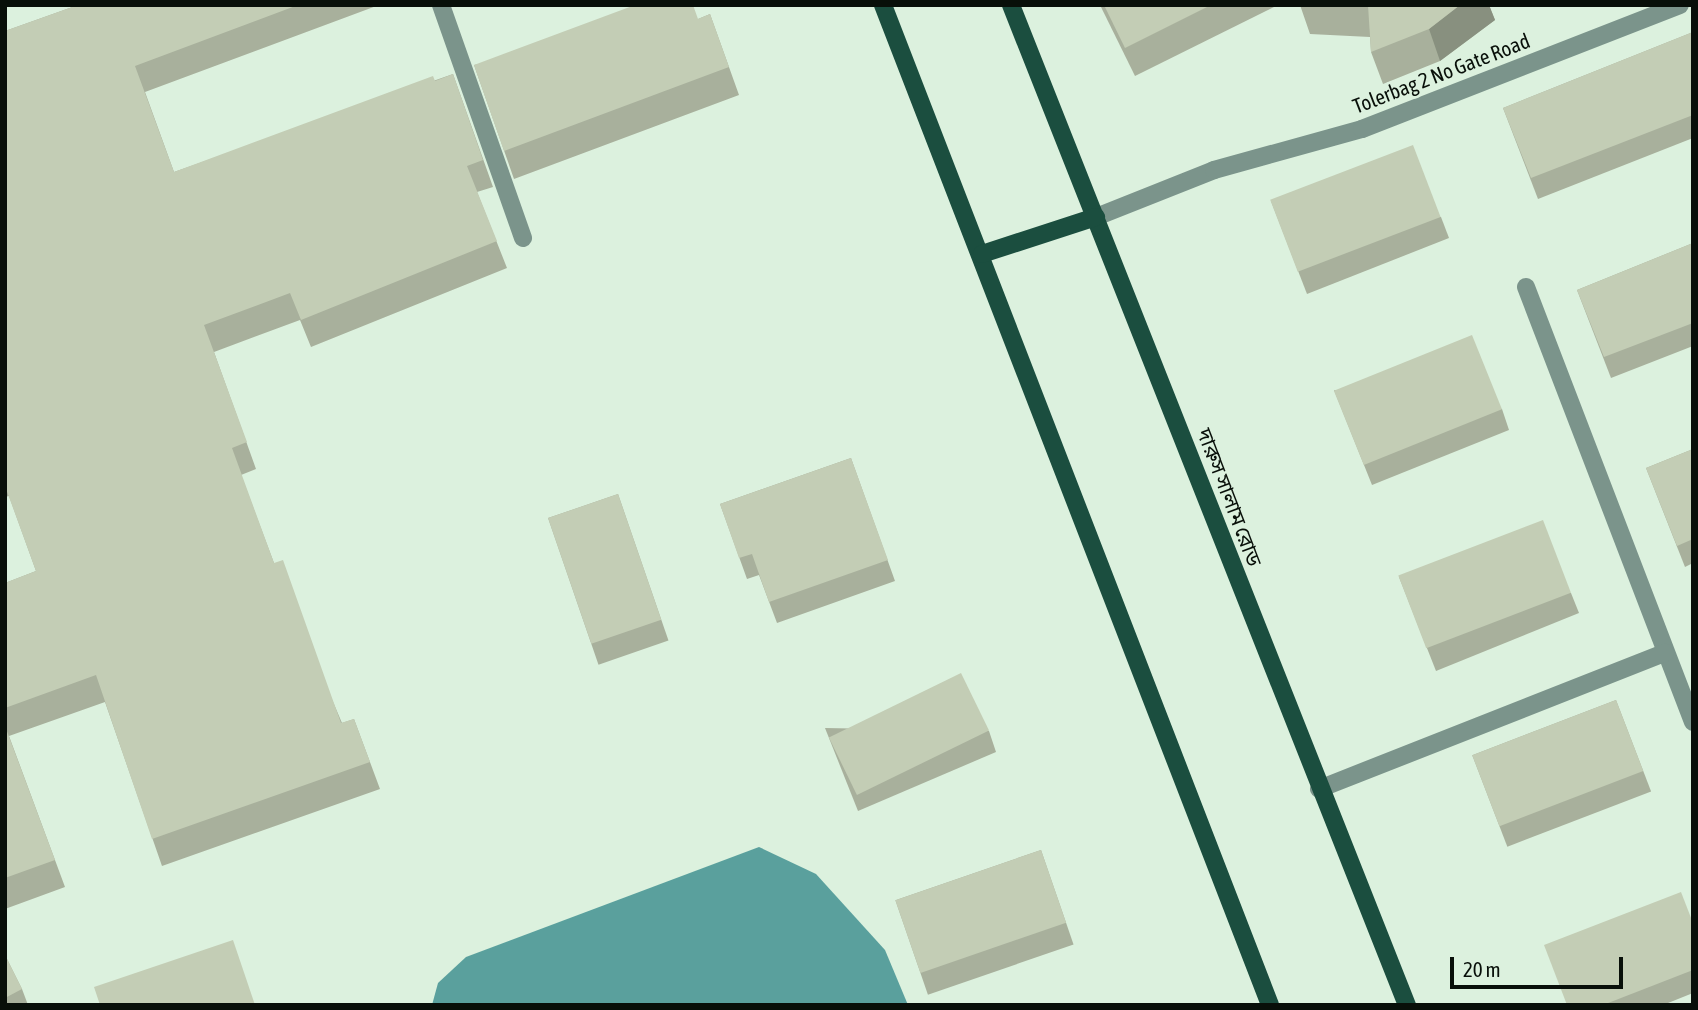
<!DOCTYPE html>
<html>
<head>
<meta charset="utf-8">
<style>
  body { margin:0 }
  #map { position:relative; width:1698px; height:1010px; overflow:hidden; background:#dcf1de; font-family:"Asap Condensed","Noto Sans Bengali",sans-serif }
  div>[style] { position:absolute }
  .water>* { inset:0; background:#5aa09d }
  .minor>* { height:18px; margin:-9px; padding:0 9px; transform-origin:9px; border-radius:9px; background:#7b948b }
  .major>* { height:18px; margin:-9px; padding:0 9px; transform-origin:9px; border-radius:9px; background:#1b4e3f }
  .wall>* { inset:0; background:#a8b09c; transform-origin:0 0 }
  .shaded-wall>* { inset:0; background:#88907f }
  .building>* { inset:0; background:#c3cdb5; transform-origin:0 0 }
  span { translate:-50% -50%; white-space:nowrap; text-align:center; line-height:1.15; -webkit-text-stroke:5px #dcf1de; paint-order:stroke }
  .street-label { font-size:21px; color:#080f09 }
  .frame { position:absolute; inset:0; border:7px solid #080f09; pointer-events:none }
  .scale { position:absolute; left:1450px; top:957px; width:173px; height:32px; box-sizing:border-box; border:4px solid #080f09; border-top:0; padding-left:9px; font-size:21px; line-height:24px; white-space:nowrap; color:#080f09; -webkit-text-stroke:5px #dcf1de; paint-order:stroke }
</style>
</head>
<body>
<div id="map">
  <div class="water">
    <i style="clip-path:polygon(759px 847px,816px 874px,885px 950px,908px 1005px,432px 1005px,438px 983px,466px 957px)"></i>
  </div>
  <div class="minor">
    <i style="left:441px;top:5px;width:247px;rotate:70.6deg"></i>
    <i style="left:1096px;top:217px;width:127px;rotate:-21.7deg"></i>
    <i style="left:1214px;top:170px;width:154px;rotate:-15.5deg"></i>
    <i style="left:1362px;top:129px;width:341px;rotate:-21.3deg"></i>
    <i style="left:1526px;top:287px;width:466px;rotate:69deg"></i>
    <i style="left:1319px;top:789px;width:372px;rotate:-21.5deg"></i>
  </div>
  <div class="major">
    <i style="left:883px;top:5px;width:1072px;rotate:68.84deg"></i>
    <i style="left:1011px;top:5px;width:1076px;rotate:68.4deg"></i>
    <i style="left:982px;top:254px;width:120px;rotate:-18deg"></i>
  </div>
  <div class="wall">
    <i style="clip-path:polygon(78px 5px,379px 5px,145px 92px,174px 172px,453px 74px,493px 187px,477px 192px,507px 268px,311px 347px,300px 320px,214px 352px,256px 469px,241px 475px,274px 563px,342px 723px,354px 719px,380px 789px,162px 866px,105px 702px,9px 736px,65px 887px,5px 909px,5px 583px,36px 571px,9px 496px,5px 497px,5px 31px)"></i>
    <i style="clip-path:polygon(1100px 5px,1278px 5px,1135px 76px)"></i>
    <i style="clip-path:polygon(1300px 5px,1489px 5px,1495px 20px,1440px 61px,1383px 84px,1371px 52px,1370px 37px,1310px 34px)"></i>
    <i style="clip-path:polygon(710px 14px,739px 95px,514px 179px,474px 65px,698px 19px)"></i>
    <i style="clip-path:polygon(1693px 32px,1693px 138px,1538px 199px,1503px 108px)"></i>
    <i style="clip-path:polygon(1271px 201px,1441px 217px,1449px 238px,1307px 294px)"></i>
    <i style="clip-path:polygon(1693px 243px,1693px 346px,1611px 378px,1577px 290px)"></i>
    <i style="clip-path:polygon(1334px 390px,1502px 409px,1509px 430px,1372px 485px)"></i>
    <i style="clip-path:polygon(1693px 449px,1693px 563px,1685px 567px,1646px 468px)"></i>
    <i style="clip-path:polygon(851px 458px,895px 581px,777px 623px,759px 575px,747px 579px,720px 504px)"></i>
    <i style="left:618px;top:494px;width:155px;height:74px;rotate:71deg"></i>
    <i style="clip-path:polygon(1399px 577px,1571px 593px,1579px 613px,1436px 671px)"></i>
    <i style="left:1616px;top:700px;width:98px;height:154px;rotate:69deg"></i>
    <i style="clip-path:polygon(825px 728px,989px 731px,996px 752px,858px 811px)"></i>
    <i style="left:1041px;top:850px;width:100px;height:154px;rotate:71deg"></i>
    <i style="clip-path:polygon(1693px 923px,1693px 993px,1663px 1005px,1566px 1005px)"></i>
    <i style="clip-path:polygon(5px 955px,22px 989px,28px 1005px,5px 1005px)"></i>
  </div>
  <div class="shaded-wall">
    <i style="clip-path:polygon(1460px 5px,1489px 5px,1495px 20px,1440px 61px,1429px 29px)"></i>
  </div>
  <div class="building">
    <i style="clip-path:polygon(78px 5px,298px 5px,135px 66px,174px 172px,433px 76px,435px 81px,453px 74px,483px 160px,467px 166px,497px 241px,301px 320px,290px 293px,204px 325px,247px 442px,232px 448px,274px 563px,283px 560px,341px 723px,354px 719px,370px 762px,152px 839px,96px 675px,5px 708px,5px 583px,36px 571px,5px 486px,5px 31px)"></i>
    <i style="clip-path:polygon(635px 5px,693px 5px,698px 19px,710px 14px,729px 67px,504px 151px,474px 65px)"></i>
    <i style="clip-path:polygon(1104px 5px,1211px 5px,1125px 48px)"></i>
    <i style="clip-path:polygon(1368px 5px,1460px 5px,1429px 29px,1371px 52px)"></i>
    <i style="clip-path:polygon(1693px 32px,1693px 115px,1531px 178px,1503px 108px)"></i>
    <i style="left:1413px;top:145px;width:77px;height:153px;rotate:69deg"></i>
    <i style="clip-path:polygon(1693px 243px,1693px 323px,1604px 357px,1577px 290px)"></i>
    <i style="left:1472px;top:335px;width:80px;height:149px;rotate:68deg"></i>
    <i style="clip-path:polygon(1693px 449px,1693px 539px,1677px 546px,1646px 468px)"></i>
    <i style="clip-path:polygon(851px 458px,888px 560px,769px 602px,752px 554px,739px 558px,720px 504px)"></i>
    <i style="left:618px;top:494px;width:133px;height:74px;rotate:71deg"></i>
    <i style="left:1543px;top:520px;width:78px;height:155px;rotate:69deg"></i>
    <i style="left:961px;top:673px;width:64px;height:147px;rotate:64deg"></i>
    <i style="left:1616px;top:700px;width:76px;height:154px;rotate:69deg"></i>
    <i style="clip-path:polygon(5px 726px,55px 860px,5px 878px)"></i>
    <i style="left:1041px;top:850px;width:77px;height:154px;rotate:71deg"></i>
    <i style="clip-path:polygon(1681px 892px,1693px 923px,1693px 970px,1603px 1005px,1567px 1005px,1544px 945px)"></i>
    <i style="clip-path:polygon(233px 940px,255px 1005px,100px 1005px,94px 987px)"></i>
    <i style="clip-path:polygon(5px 955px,22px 989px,5px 998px)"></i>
  </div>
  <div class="street-label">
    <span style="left:1441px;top:73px;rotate:-21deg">Tolerbag 2 No Gate Road</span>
    <span style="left:1230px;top:497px;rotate:69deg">দারুস সালাম রোড</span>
  </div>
  <div class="frame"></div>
  <div class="scale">20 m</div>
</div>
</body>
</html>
